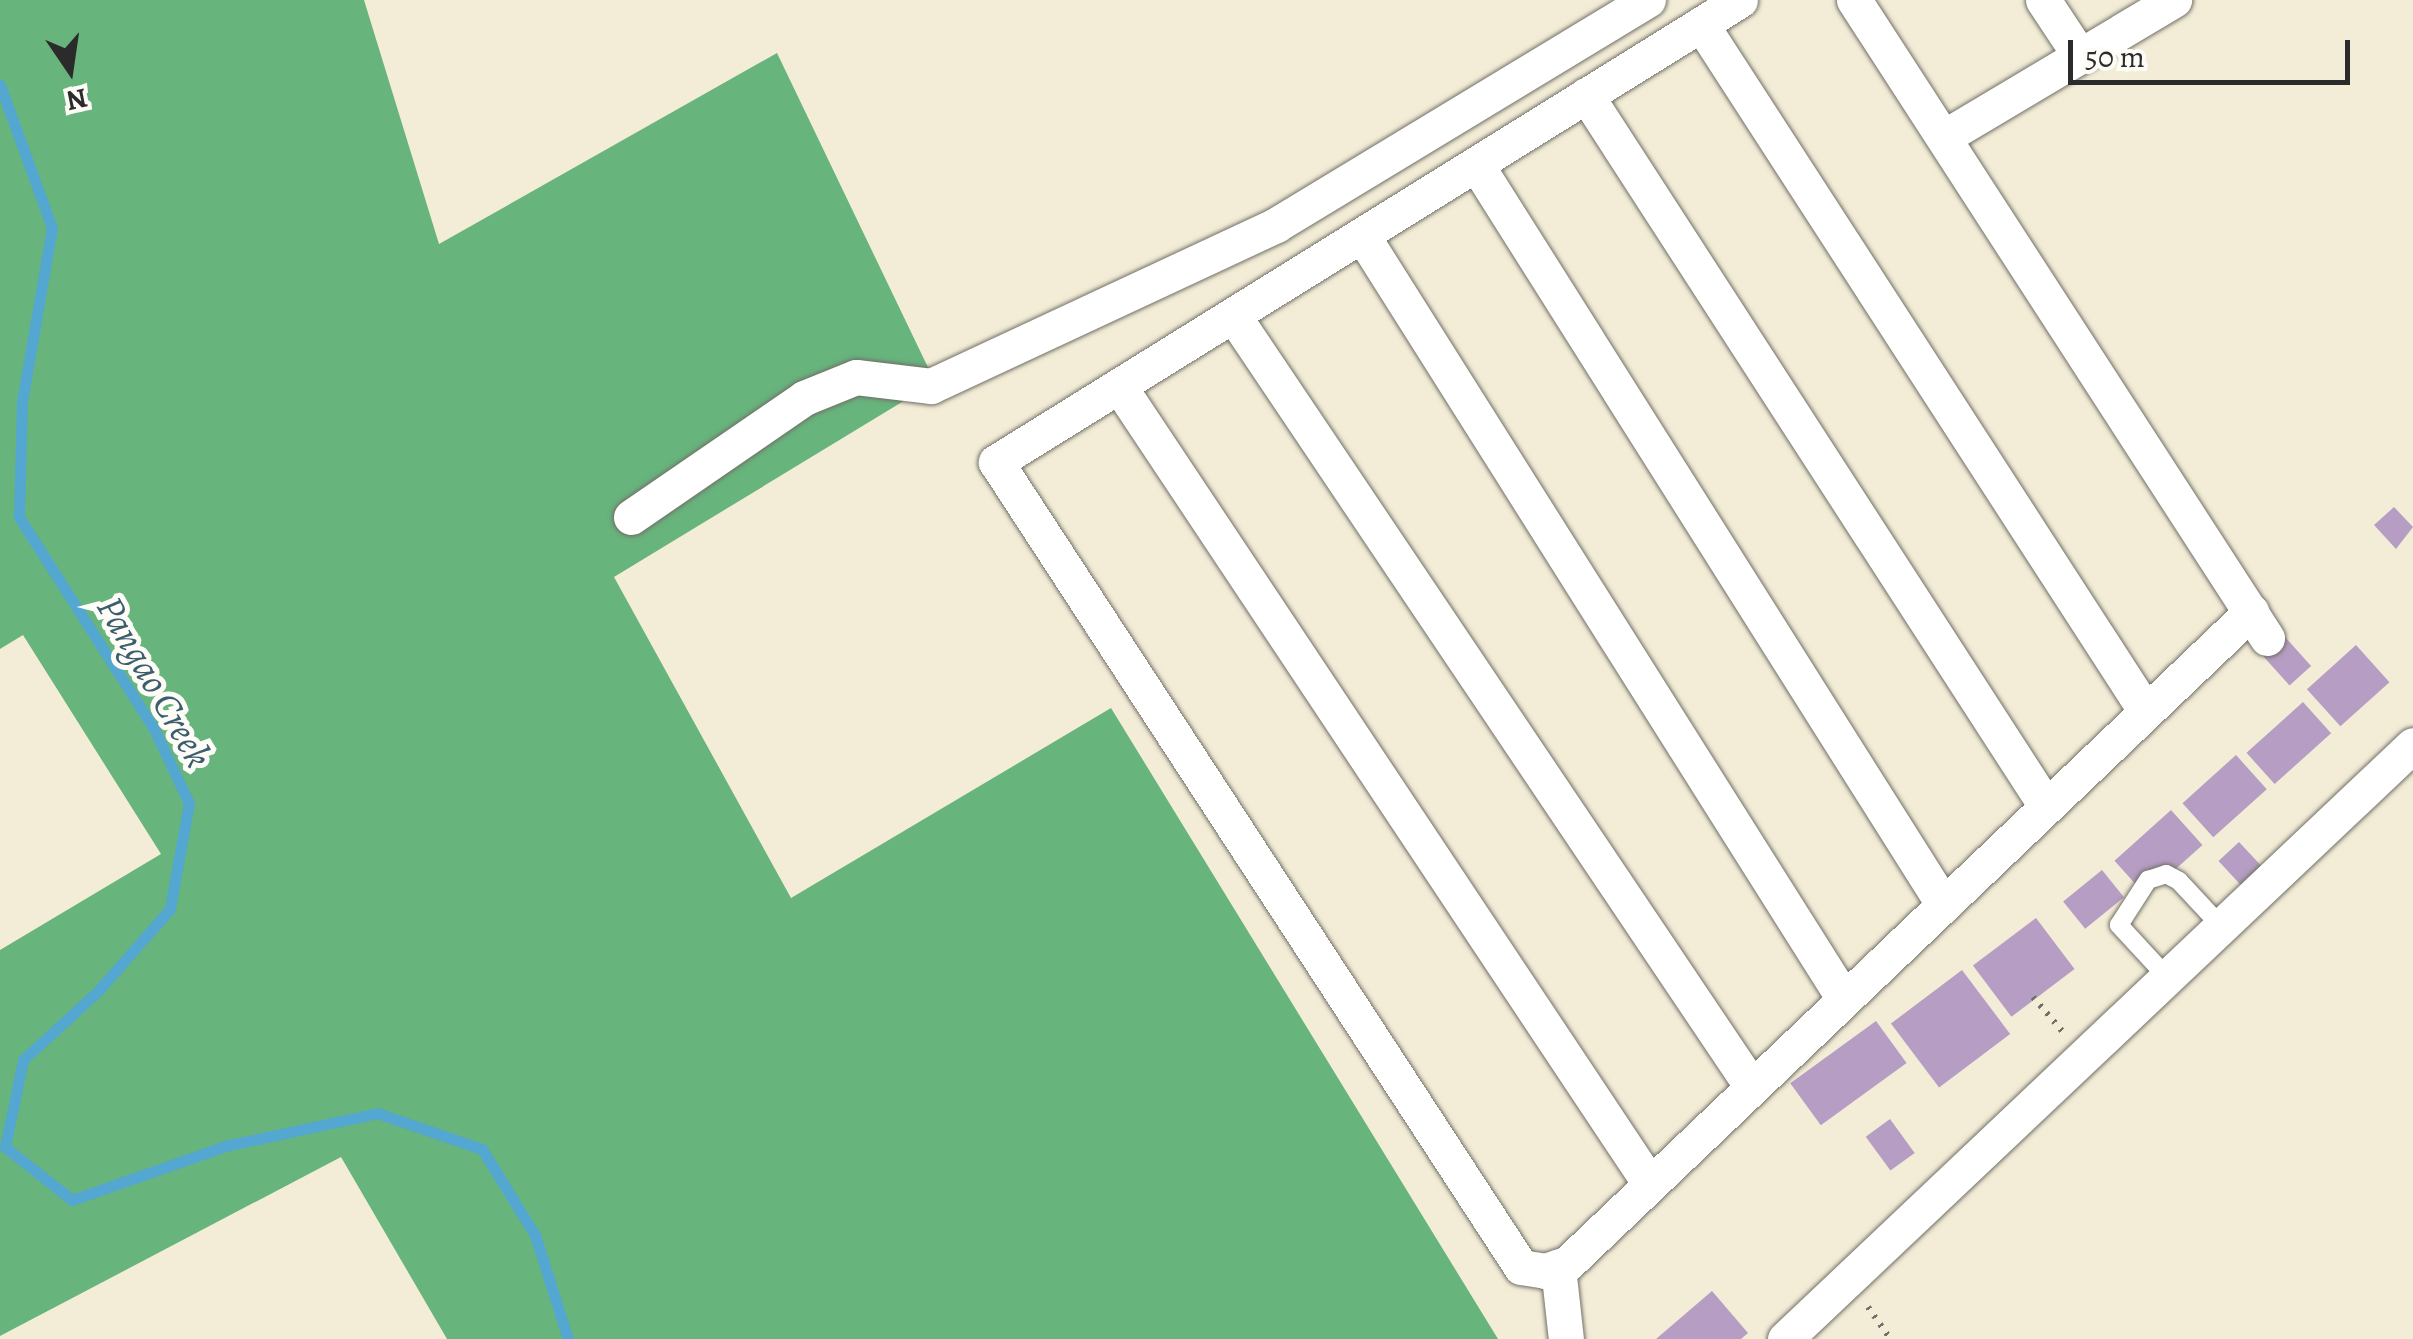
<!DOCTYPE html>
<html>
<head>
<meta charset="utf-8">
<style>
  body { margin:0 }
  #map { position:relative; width:2413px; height:1339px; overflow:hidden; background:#f3edd7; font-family:Alegreya,serif }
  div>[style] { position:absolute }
  .forest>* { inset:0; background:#68b47d }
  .stream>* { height:11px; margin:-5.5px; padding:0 5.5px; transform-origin:5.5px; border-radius:5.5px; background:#54a7d0 }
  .building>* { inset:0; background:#b69dc3; transform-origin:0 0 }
  .path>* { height:6px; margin-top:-3px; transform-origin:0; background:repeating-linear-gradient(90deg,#716f67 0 2.5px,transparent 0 10.5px) }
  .roads { filter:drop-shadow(0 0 2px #716f67) drop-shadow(0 0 2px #716f67) }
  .service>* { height:18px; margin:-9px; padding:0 9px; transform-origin:9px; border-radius:9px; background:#fff }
  .minor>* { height:35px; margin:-17.5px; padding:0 17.5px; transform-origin:17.5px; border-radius:17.5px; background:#fff }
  span { translate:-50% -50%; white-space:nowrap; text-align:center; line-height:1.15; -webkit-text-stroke:10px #fdfcf7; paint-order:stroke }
  .water-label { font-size:38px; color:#3b5d6d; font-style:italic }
  .north { position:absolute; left:20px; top:20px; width:100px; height:100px; -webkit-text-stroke:8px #fdfcf7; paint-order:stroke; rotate:167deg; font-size:28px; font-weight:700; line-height:40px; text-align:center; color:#2b2b2b }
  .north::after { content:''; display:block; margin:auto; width:35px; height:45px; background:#2b2b2b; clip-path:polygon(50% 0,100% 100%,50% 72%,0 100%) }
  .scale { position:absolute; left:2068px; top:40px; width:282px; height:45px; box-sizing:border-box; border:5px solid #2b2b2b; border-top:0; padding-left:12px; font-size:30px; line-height:35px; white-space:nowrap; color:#2b2b2b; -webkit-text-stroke:8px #fdfcf7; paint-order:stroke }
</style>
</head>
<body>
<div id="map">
  <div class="forest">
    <i style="clip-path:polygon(0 0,364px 0,439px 244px,777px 53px,935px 382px,614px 577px,791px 898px,1111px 708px,1498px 1339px,447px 1339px,341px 1157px,0 1336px,0 950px,161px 854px,23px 635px,0 649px)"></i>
  </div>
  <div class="stream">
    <i style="left:0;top:85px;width:152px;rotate:70deg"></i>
    <i style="left:52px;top:228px;width:176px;rotate:99.8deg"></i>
    <i style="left:22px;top:401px;width:116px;rotate:91.5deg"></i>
    <i style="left:19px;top:517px;width:249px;rotate:57.5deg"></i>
    <i style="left:153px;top:727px;width:84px;rotate:64.7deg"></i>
    <i style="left:189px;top:803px;width:108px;rotate:100.2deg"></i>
    <i style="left:170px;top:909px;width:109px;rotate:131.3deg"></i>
    <i style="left:98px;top:991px;width:102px;rotate:137.4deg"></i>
    <i style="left:23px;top:1060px;width:89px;rotate:101.7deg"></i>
    <i style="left:5px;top:1147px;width:85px;rotate:38.3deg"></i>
    <i style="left:72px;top:1200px;width:162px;rotate:-19.4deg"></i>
    <i style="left:225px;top:1146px;width:156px;rotate:-12.2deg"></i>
    <i style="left:377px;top:1113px;width:111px;rotate:18.9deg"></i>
    <i style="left:482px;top:1149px;width:101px;rotate:58.4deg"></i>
    <i style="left:535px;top:1235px;width:109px;rotate:72.4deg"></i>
  </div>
  <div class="building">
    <i style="clip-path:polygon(2394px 507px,2413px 527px,2396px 549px,2374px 525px)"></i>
    <i style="left:2285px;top:637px;width:39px;height:29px;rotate:48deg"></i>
    <i style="left:2356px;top:645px;width:50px;height:66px;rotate:48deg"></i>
    <i style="left:2303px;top:702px;width:42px;height:76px;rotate:48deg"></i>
    <i style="left:2236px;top:755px;width:46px;height:72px;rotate:48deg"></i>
    <i style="left:2171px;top:810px;width:47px;height:76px;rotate:48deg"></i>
    <i style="left:2239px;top:842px;width:35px;height:28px;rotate:47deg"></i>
    <i style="left:2102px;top:870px;width:35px;height:50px;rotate:51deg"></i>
    <i style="left:2036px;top:918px;width:64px;height:79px;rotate:53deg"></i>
    <i style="left:1962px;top:970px;width:80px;height:89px;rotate:53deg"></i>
    <i style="left:1876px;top:1021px;width:52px;height:106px;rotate:54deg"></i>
    <i style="left:1890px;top:1119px;width:42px;height:30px;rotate:54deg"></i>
    <i style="clip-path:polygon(1712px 1291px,1748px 1333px,1741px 1339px,1656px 1339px)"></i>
  </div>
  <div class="path">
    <i style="left:2033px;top:997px;width:46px;rotate:49.4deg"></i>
    <i style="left:1868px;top:1307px;width:39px;rotate:55deg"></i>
  </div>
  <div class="roads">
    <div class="service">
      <i style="left:2167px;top:977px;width:71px;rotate:-132.7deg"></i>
      <i style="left:2119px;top:925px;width:54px;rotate:-57.2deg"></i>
      <i style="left:2148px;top:880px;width:19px;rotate:-18deg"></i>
      <i style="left:2166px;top:874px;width:15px;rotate:28deg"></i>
      <i style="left:2179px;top:881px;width:62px;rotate:47deg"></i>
    </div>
    <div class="minor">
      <i style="left:1740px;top:0;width:876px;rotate:148.16deg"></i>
      <i style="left:996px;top:462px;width:961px;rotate:56.89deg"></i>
      <i style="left:1521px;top:1267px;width:24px;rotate:9deg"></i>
      <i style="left:1545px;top:1271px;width:24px;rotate:-19deg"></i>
      <i style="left:1568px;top:1263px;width:944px;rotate:-43.63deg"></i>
      <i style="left:1854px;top:0;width:760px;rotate:57.08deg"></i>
      <i style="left:2043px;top:0;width:67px;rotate:56.5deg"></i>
      <i style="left:1701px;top:24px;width:817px;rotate:57.09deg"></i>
      <i style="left:1586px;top:95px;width:847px;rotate:57.1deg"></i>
      <i style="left:1944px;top:137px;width:268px;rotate:-30.8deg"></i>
      <i style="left:1476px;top:164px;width:875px;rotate:57.74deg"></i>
      <i style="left:1362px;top:235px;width:903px;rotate:57.75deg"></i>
      <i style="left:1233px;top:315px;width:930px;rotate:56.09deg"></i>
      <i style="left:1119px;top:386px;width:959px;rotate:56.36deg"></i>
      <i style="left:631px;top:517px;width:210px;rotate:-34.5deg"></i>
      <i style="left:804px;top:398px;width:56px;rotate:-22deg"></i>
      <i style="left:856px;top:377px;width:76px;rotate:6.8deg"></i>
      <i style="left:931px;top:386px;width:381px;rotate:-25deg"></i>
      <i style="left:1276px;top:225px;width:435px;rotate:-31.2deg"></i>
      <i style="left:1558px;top:1267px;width:72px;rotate:83.7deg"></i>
      <i style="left:1785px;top:1339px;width:864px;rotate:-43.41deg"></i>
    </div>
  </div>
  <div class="water-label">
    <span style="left:154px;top:682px;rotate:60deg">Pangao Creek</span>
  </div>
  <div class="north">N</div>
  <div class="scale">50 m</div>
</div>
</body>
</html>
